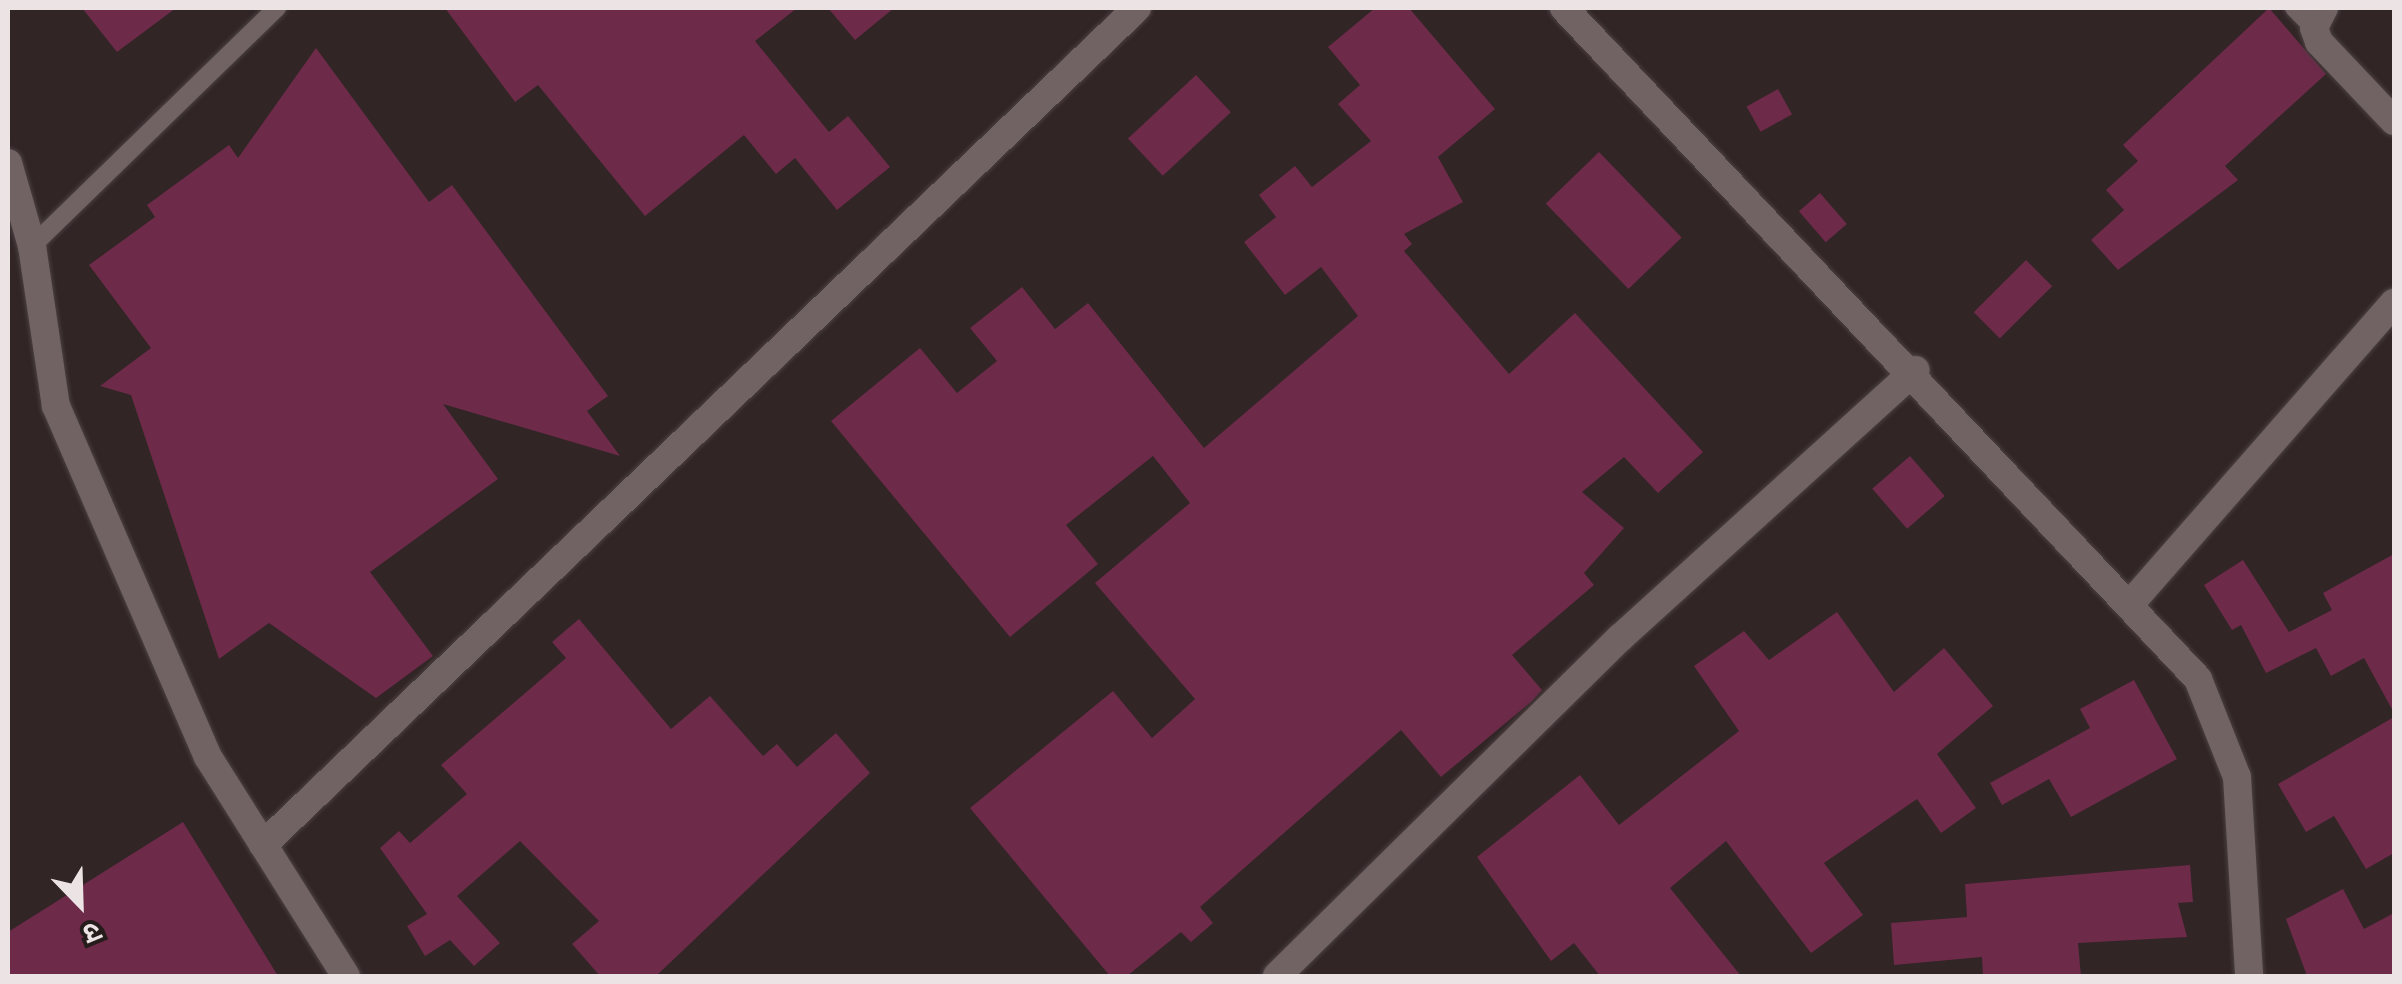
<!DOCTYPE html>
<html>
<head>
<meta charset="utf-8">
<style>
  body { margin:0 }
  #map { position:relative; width:2402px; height:984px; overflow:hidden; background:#312526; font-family:"Alegreya Sans","Noto Sans Devanagari",sans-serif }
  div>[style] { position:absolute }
  .building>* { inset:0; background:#6d2a49; transform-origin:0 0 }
  .roads { filter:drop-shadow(0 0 2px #4c4142) drop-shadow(0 0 2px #4c4142) }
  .service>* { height:18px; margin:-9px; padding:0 9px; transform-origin:9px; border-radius:9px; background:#716363 }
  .minor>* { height:28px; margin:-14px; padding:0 14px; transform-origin:14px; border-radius:14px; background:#716363 }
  span { translate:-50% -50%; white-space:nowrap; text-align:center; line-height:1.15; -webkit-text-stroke:10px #271c1c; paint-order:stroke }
  .frame { position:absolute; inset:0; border:10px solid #ece4e4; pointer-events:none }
  .north { position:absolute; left:30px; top:854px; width:100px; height:100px; -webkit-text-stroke:8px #271c1c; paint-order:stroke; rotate:157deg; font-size:28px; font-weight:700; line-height:40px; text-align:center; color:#ece4e4 }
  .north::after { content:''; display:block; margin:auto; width:35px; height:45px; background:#ece4e4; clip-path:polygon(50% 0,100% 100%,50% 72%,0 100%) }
</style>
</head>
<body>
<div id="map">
  <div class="building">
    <i style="clip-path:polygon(82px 8px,176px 8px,117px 52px)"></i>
    <i style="clip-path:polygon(445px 8px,797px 8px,755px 41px,829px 132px,848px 116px,890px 167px,837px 210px,795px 158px,776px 174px,744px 135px,645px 216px,538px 85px,515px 102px)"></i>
    <i style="clip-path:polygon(828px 8px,894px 8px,855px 40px)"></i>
    <i style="clip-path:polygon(1375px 8px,1409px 8px,1495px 109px,1438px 157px,1463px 202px,1404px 234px,1412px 244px,1404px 251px,1509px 374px,1575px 313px,1703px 452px,1658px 493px,1624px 457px,1582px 492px,1624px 528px,1584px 573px,1594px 585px,1512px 655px,1542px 690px,1532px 701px,1441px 777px,1401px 730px,1200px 907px,1213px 923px,1191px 942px,1181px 932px,1127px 976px,1110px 976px,970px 808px,1113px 691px,1152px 738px,1195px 699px,1095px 583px,1190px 503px,1153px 456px,1066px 525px,1098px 564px,1010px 637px,831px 421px,920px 348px,957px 393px,997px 361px,970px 328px,1022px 287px,1055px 329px,1088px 303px,1204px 448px,1358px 316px,1321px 267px,1285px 295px,1244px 242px,1276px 217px,1259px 195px,1295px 166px,1312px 187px,1371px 141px,1338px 104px,1360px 85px,1328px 47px)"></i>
    <i style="clip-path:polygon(2269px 8px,2326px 74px,2225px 166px,2238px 180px,2118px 270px,2091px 240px,2124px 210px,2106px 190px,2138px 161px,2123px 145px)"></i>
    <i style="clip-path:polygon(316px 48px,429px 202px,452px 185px,608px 396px,587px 411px,620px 456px,443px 404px,498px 479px,370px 572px,433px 656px,376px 698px,269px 623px,219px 659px,131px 395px,100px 386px,151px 348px,89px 265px,155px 217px,147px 205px,229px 145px,238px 158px)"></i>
    <i style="left:1196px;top:75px;width:51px;height:93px;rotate:47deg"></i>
    <i style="left:1778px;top:89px;width:29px;height:36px;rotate:61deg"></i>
    <i style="left:1599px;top:152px;width:119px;height:74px;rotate:46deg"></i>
    <i style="left:1820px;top:193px;width:41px;height:28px;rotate:49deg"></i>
    <i style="left:2026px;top:260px;width:37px;height:74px;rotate:45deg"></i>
    <i style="left:1910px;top:456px;width:53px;height:50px;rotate:49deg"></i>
    <i style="clip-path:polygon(2394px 554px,2394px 713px,2364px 658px,2331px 676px,2316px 648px,2266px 673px,2241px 625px,2232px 630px,2204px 585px,2243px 560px,2289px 632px,2332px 610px,2323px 593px)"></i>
    <i style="clip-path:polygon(1837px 612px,1894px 692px,1944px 648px,1993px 706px,1937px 754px,1976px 808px,1941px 833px,1917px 799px,1824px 863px,1863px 915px,1811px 953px,1726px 841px,1670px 888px,1741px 976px,1600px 976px,1574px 943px,1551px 961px,1477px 857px,1580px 775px,1619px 825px,1739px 731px,1694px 666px,1744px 631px,1769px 660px)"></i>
    <i style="clip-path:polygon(579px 619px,671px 729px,710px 696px,763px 756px,777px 744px,797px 767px,836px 733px,870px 773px,656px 976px,600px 976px,572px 944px,599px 921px,520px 841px,457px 896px,500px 943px,474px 966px,450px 940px,425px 956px,407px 926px,427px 914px,380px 848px,399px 831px,410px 843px,467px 794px,441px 765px,566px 658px,552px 642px)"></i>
    <i style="clip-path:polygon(2134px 680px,2177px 759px,2071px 817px,2049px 779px,2002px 805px,1990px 783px,2090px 728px,2080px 709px)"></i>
    <i style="clip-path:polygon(2394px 717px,2394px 853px,2366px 869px,2334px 816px,2306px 832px,2278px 784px)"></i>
    <i style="clip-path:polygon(183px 822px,278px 976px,8px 976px,8px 932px)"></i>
    <i style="clip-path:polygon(2190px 865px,2193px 902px,2178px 903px,2187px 937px,2078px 943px,2081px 976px,1983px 976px,1982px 957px,1894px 965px,1891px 923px,1967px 917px,1965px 884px)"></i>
    <i style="clip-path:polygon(2343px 889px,2364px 929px,2394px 913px,2394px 976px,2307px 976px,2286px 919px)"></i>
  </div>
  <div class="roads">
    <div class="service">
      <i style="left:2294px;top:8px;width:28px;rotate:45deg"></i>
      <i style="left:32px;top:246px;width:342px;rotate:-44.2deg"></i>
    </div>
    <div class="minor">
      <i style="left:1564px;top:8px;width:923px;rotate:46.62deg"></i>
      <i style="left:2198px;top:679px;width:105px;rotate:68.3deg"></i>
      <i style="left:2237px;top:777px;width:199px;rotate:86.5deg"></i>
      <i style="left:2324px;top:8px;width:22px;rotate:117deg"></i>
      <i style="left:2314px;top:28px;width:15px;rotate:70deg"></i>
      <i style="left:2319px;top:42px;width:109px;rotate:46.5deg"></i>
      <i style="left:8px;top:163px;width:86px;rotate:73.9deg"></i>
      <i style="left:32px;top:246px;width:162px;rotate:81.5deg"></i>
      <i style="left:56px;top:406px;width:382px;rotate:66.6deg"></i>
      <i style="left:208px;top:757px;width:259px;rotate:57.8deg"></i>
      <i style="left:2131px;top:603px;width:399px;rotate:-48.8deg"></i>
      <i style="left:263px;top:845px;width:1210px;rotate:-43.76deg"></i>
      <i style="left:1277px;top:976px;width:482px;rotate:-44.6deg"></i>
      <i style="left:1620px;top:638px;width:399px;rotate:-42.2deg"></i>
    </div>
  </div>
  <div class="frame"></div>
  <div class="north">उ</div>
</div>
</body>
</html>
